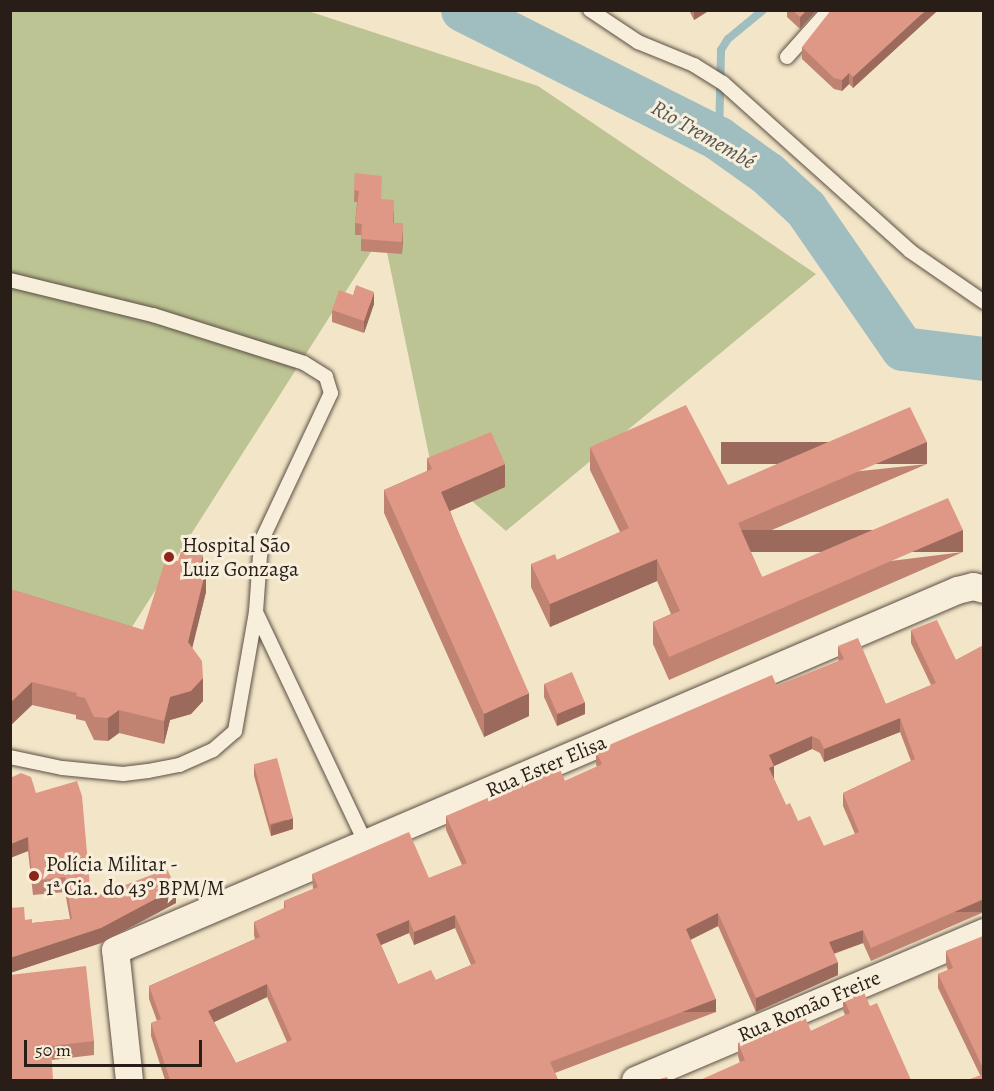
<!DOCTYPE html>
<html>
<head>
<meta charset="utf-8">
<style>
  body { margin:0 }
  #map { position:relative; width:994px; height:1091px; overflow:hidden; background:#f3e6c8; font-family:Alegreya,serif }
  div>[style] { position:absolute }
  .green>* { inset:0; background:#bdc494 }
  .stream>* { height:8px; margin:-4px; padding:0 4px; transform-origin:4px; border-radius:4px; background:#a0bdc0 }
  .river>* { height:44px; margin:-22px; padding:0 22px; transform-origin:22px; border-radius:22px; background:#a0bdc0 }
  .roads { filter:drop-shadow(0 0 2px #5c4f44) drop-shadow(0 0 2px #5c4f44) }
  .lane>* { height:14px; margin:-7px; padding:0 7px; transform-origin:7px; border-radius:7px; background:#f7efdb }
  .street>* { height:27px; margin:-13.5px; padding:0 13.5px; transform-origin:13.5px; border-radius:13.5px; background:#f7efdb }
  .wall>* { inset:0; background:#c08372 }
  .shaded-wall>* { inset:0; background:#9c6a5d; transform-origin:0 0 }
  .building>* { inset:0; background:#df9885; transform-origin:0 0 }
  .dots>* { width:16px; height:16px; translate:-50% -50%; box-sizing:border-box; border:3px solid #f7efdb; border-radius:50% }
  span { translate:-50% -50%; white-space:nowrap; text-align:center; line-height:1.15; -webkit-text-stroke:6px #f7efdb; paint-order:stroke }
  .poi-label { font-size:21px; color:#291d18 }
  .left { translate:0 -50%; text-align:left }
  .street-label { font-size:21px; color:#291d18 }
  .water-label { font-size:22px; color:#535553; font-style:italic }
  .frame { position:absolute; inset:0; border:12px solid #291d18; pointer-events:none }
  .scale { position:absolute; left:24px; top:1040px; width:178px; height:27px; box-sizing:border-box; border:3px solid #291d18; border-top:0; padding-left:8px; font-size:18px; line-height:21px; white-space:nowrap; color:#291d18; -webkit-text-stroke:4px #f7efdb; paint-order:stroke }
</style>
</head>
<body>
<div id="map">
  <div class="green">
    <i style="clip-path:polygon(10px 11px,308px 11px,538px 86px,816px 274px,506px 531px,431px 465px,383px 233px,130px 630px,11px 593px)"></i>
  </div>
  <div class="stream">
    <i style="left:719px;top:139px;width:89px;rotate:-88.7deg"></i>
    <i style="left:721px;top:50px;width:13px;rotate:-58deg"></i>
    <i style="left:728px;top:39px;width:45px;rotate:-39.6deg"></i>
  </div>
  <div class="river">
    <i style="left:463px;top:10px;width:287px;rotate:26.7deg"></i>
    <i style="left:719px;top:139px;width:60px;rotate:35.5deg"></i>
    <i style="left:768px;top:174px;width:52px;rotate:42.6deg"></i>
    <i style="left:806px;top:209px;width:170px;rotate:55.3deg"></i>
    <i style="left:903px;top:349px;width:82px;rotate:7deg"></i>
  </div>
  <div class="roads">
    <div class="lane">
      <i style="left:590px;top:10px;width:58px;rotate:33.7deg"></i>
      <i style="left:638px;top:42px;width:61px;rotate:22.3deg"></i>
      <i style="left:694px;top:65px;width:34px;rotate:32deg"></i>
      <i style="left:723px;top:83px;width:251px;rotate:41.9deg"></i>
      <i style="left:910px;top:251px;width:90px;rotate:34.6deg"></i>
      <i style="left:787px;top:57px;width:63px;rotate:-48.2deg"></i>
      <i style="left:10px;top:280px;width:147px;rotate:13.8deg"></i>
      <i style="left:153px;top:315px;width:158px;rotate:17.6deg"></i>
      <i style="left:304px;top:363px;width:26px;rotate:32deg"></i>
      <i style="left:326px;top:377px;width:17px;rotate:73deg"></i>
      <i style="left:331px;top:393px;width:165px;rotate:115.2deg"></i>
      <i style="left:261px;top:542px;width:70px;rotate:94.1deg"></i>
      <i style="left:256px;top:612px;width:121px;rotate:100deg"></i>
      <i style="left:235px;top:731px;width:29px;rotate:139deg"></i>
      <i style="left:213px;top:750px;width:37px;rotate:156deg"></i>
      <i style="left:179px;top:765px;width:32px;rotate:169deg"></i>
      <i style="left:148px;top:771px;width:25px;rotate:173deg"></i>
      <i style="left:123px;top:774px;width:61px;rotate:-174.4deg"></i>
      <i style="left:62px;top:768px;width:53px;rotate:-168.1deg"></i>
      <i style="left:256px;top:612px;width:255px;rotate:64.6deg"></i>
    </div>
    <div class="street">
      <i style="left:129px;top:1080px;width:131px;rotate:-96.1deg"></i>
      <i style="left:115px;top:950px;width:916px;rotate:-23.15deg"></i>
      <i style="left:957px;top:590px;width:16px;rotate:-14deg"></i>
      <i style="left:973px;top:586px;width:11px;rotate:15deg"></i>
      <i style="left:635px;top:1080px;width:379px;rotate:-23deg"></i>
    </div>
  </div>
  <div class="wall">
    <i style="clip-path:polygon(689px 10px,710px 10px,694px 20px)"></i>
    <i style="clip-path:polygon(787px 10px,817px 10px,800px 29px,787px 17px)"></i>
    <i style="clip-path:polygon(936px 10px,936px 12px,853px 88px,849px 84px,842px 91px,834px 89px,802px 59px,802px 47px)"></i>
    <i style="clip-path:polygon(355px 173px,394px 211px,394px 223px,403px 234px,402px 254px,361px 251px,361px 235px,355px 235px,355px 223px,357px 202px,354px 202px)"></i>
    <i style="clip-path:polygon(374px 304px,364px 333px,332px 322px,332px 310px)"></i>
    <i style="clip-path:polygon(590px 447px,728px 485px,927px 464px,746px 541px,762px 577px,963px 552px,669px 680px,653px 644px,653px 622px,671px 614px,657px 581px,550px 627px,531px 587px,531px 564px,557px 560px,620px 532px,590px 470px)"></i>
    <i style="clip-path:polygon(427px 458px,505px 487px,450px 511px,529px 716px,484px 737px,384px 513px,384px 490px,427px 471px)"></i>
    <i style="clip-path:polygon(203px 568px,206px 592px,192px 648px,203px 701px,191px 714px,170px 720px,164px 744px,119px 733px,108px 741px,94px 740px,85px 721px,76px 719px,76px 715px,32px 705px,10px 726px,10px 589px,143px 630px)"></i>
    <i style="clip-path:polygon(evenodd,911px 630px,956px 660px,984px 645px,984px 912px,871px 961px,863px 943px,834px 954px,838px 975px,756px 1012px,718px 926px,690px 940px,716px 1012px,555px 1073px,558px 1080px,165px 1080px,151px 1036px,151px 1023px,157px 1021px,149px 999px,149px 986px,255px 939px,254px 935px,254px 922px,284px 909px,284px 901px,313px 889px,312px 874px,429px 878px,462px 865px,446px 830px,446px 816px,565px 781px,597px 767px,596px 764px,596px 751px,777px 686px,839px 661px,838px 659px,838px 646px,886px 704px,931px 685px,911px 643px,911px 630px,900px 732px,911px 761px,843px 793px,843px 806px,855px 834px,824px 846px,798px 821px,786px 805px,774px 779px,774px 766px,812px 749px,820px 753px,824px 762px,900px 732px,911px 630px,455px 928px,471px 965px,436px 980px,398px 984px,381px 945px,409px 933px,414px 945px,455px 928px,911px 630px,267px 997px,287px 1042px,236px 1063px,214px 1022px,267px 997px)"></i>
    <i style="clip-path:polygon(544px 684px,585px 714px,557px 726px,544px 697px)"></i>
    <i style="clip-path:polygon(254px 765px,293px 829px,271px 836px,254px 776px)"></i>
    <i style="clip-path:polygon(36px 793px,91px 898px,176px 903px,101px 943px,10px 973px,10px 908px,25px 920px,32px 923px,70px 919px,65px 892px,33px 895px,28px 851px,10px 858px)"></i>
    <i style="clip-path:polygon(984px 937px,984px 1080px,980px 1075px,938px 988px,938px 974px,948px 970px,946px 965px,946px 951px)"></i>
    <i style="clip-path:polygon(10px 975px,94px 1041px,94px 1055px,52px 1060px)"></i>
    <i style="clip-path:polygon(843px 997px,870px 1006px,740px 1063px,738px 1056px,738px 1043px,811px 1031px,845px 1015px,843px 1010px)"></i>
  </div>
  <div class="shaded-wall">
    <i style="clip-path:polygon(694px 10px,710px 10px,694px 20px)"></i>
    <i style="clip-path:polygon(807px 10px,817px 10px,800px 29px,800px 17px)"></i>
    <i style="clip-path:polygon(926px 10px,936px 10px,936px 12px,853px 88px,853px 77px)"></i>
    <i style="clip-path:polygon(849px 73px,849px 84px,842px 91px,842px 80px)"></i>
    <i style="clip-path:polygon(403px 223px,403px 234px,402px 254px,402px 242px)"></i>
    <i style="clip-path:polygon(374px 292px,374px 304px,364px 333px,364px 321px)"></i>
    <i style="left:927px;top:442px;width:22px;height:206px;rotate:90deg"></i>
    <i style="clip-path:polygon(505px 464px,505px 487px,441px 515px,441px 492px)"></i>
    <i style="left:963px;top:530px;width:22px;height:320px;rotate:90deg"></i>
    <i style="clip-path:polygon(203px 555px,203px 578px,199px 567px)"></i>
    <i style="clip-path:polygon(657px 559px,657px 581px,550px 627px,550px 604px)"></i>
    <i style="clip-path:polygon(206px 569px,206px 592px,188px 665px,188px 642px)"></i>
    <i style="clip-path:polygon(203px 678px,203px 701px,191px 714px,170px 720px,164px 744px,164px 721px,170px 697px)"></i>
    <i style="clip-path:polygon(32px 682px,32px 705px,10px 726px,10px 703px)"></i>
    <i style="clip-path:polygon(529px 693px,529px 716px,484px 737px,484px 714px)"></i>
    <i style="clip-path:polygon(585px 702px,585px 714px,557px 726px,557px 714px)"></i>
    <i style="clip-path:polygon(119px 710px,119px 733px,108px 741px,108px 718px)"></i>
    <i style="clip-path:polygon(900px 718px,900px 732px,824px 762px,824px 749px)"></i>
    <i style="clip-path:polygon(812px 736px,812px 749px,774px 766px,774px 779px,769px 781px,769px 755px)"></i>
    <i style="clip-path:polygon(293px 818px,293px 829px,271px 836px,271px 825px)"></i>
    <i style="clip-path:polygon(28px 837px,28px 851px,10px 858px,10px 844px)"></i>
    <i style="clip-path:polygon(176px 888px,176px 903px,101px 943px,10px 973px,10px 958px)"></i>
    <i style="left:984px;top:899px;width:13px;height:123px;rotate:90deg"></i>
    <i style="clip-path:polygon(718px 913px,718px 926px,686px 942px,686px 929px)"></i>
    <i style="clip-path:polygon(455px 915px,455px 928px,414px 945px,414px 932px)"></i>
    <i style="clip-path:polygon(409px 920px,409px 933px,376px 947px,376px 934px)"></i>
    <i style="clip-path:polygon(863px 930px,863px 943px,829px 955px,829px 942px)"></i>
    <i style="clip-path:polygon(838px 962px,838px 975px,756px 1012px,756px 998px)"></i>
    <i style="clip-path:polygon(267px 984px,267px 997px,208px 1025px,208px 1011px)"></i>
    <i style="left:716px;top:999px;width:13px;height:178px;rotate:90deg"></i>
  </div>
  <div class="building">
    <i style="clip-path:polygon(792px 10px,807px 10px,800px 17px)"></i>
    <i style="clip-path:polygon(831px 10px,926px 10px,853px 77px,849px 73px,842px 80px,834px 78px,802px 47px)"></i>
    <i style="clip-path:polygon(355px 173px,382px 176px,381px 199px,394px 200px,393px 223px,403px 223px,402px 242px,361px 239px,362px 224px,355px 223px,359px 191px,354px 190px)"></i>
    <i style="clip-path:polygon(356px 285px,374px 292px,364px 321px,332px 310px,339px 290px,353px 295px)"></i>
    <i style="clip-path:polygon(686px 405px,728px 485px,910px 407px,927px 442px,738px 523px,762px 577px,948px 498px,963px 530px,669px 657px,653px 622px,680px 611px,657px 559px,550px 604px,531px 564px,555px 554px,557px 560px,629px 528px,590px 447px)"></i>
    <i style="clip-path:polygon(491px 432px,505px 464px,441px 492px,529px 693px,484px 714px,384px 490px,432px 469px,427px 458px)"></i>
    <i style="clip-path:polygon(182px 548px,203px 555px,199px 567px,206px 569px,188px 642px,202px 661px,203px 678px,191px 691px,170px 697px,164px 721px,119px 710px,108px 718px,94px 717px,85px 698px,76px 696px,77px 693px,32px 682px,10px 703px,10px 589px,143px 630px,166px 558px,178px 561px)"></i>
    <i style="clip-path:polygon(evenodd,937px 620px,956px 660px,984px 645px,984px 899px,871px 948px,863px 930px,829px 942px,838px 962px,756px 998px,718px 913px,686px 929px,716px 999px,550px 1062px,558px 1080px,170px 1080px,151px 1023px,161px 1019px,149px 986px,260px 937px,254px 922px,286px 907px,284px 901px,318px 887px,312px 874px,409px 832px,429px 878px,467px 863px,446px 816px,559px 767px,565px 781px,602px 764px,596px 751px,609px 745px,772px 675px,777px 686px,844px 659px,838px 646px,858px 638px,886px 704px,936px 683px,911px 630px,937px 620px,900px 718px,915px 759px,843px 793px,859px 832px,824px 846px,810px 816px,798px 821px,790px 803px,786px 805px,769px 768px,774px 766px,769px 755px,812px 736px,820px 740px,824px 749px,900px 718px,937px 620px,455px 915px,476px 963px,436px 980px,431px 970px,398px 984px,376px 934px,409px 920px,414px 932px,455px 915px,937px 620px,267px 984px,292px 1040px,236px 1063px,208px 1011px,267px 984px)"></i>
    <i style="left:572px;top:672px;width:33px;height:30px;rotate:67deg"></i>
    <i style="left:277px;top:758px;width:62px;height:24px;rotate:75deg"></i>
    <i style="clip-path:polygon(21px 773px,31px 777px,36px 793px,77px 781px,82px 796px,91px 898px,167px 869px,176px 888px,101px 928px,10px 958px,10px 908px,24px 907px,25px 920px,32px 919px,32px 923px,72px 919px,65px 877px,33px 881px,28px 837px,10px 844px,10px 778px)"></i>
    <i style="clip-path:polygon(983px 936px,984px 937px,984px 1070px,938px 974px,953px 968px,946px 951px)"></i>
    <i style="clip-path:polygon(86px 966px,94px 1041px,51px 1046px,53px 1080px,10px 1080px,10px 975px)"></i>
    <i style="clip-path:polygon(862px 988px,870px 1006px,877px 1003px,911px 1080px,700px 1080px,745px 1060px,738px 1043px,803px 1012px,811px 1031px,850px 1013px,843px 997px)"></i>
    <i style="clip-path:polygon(984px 1074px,984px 1080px,967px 1080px)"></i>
    <i style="clip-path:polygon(667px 1077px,668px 1080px,656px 1080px)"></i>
  </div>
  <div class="dots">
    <i style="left:169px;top:557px;background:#8f2418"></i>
    <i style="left:34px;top:876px;background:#8f2418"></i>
  </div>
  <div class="poi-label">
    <span class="left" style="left:182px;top:557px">Hospital São<br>Luiz Gonzaga</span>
    <span class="left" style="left:46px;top:876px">Polícia Militar -<br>1ª Cia. do 43º BPM/M</span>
  </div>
  <div class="street-label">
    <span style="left:546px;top:766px;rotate:-23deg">Rua Ester Elisa</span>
    <span style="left:809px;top:1006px;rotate:-23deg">Rua Romão Freire</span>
  </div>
  <div class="water-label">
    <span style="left:703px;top:135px;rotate:30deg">Rio Tremembé</span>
  </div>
  <div class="frame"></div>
  <div class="scale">50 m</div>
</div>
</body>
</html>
